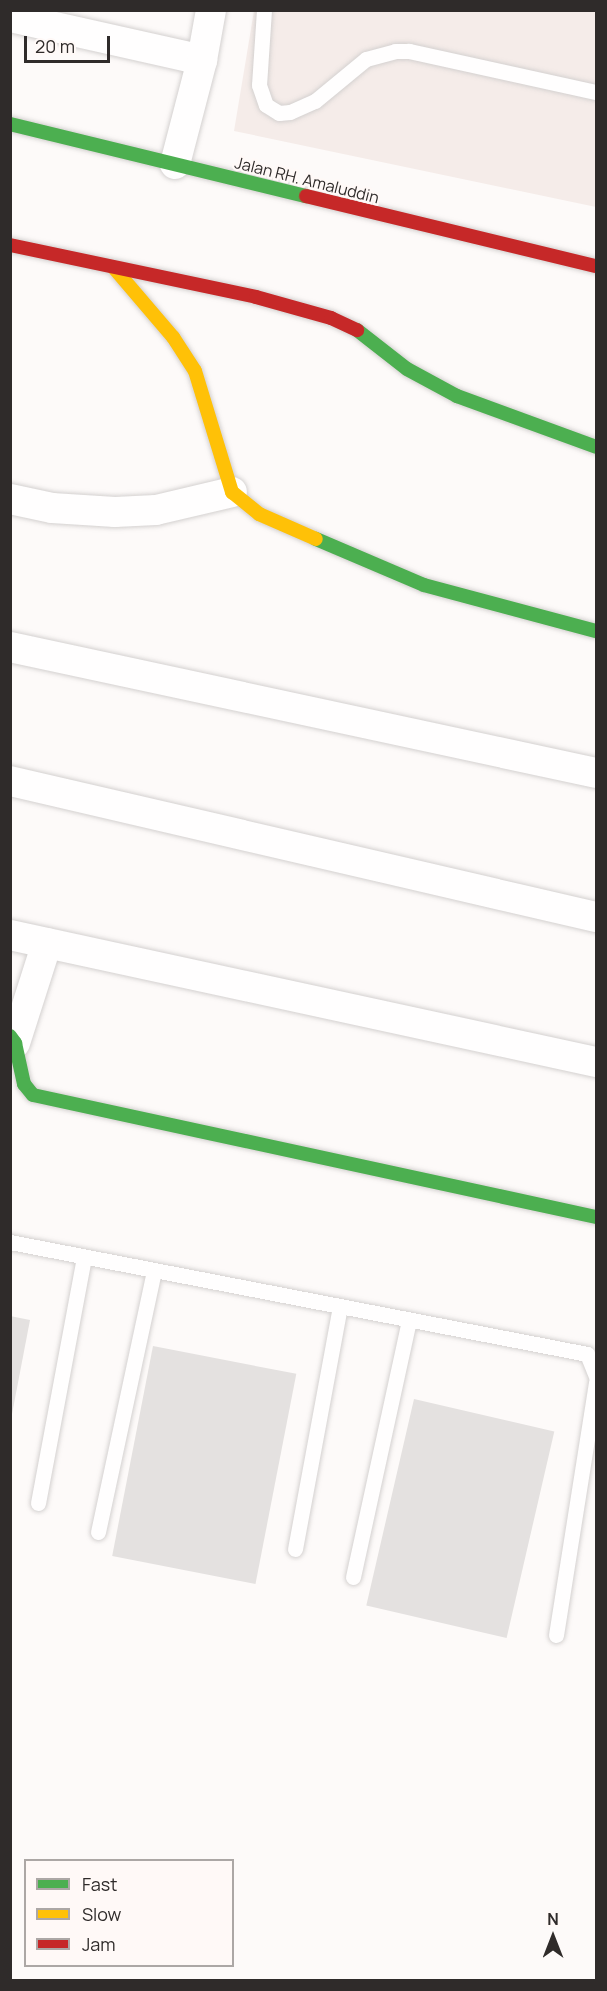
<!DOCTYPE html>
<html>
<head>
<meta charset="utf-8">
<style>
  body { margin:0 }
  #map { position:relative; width:607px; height:1991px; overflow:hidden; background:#fdfaf9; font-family:Manrope,sans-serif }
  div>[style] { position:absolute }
  .built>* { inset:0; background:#f5ece9 }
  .building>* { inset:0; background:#e4e1e0; transform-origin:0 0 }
  .roads { filter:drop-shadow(0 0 2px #d4d1d0) drop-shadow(0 0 2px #d4d1d0) }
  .lane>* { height:15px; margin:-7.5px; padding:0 7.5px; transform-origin:7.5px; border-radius:7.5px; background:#fffefe }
  .street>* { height:30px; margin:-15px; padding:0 15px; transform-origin:15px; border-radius:15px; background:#fffefe }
  .fast>* { height:14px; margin:-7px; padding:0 7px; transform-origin:7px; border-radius:7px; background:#4caf50 }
  .slow>* { height:14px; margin:-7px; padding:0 7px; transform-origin:7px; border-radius:7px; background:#ffc107 }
  .jam>* { height:14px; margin:-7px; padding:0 7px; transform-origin:7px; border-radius:7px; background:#c62828 }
  span { translate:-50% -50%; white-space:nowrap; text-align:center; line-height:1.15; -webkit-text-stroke:4.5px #fff9f7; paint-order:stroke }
  .street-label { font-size:16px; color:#2f2b2a }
  .frame { position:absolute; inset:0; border:12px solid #2f2b2a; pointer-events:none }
  .legend { position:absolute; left:24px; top:1859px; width:210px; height:108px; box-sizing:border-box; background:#fff9f7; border:2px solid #aca7a5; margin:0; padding:8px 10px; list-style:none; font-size:18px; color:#2f2b2a }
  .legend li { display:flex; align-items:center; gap:12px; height:30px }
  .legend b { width:30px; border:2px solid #aca7a5 }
  .north { position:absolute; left:523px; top:1907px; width:60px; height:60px; -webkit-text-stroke:4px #fff9f7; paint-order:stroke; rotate:0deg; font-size:16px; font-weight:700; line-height:24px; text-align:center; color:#2f2b2a }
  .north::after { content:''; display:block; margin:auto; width:21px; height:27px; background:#2f2b2a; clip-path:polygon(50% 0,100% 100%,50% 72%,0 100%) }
  .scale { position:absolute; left:24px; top:36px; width:86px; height:27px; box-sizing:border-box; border:3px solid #2f2b2a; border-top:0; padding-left:8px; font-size:18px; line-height:21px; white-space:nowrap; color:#2f2b2a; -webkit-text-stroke:4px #fff9f7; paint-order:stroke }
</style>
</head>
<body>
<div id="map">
  <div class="built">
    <i style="clip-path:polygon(254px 11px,596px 11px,596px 207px,234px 131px)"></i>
  </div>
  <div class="building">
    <i style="clip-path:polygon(10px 1316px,30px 1320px,12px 1414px,10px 1414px)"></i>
    <i style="left:153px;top:1346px;width:146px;height:214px;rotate:11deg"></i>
    <i style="left:414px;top:1399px;width:144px;height:212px;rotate:13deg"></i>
  </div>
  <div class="roads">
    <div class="lane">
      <i style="left:264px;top:10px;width:75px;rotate:93.8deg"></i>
      <i style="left:259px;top:85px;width:21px;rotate:71deg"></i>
      <i style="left:266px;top:105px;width:15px;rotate:32deg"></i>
      <i style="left:279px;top:113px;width:11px;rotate:-5deg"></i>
      <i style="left:290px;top:112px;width:27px;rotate:-24deg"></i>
      <i style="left:315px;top:101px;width:66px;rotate:-39.5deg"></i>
      <i style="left:366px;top:59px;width:30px;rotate:-15deg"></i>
      <i style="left:395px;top:51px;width:14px"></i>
      <i style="left:409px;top:51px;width:191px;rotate:12.4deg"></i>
      <i style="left:10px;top:1242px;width:588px;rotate:10.98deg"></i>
      <i style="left:587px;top:1354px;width:24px;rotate:68deg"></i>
      <i style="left:38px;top:1503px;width:249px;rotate:-79.4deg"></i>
      <i style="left:98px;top:1532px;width:267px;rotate:-77.9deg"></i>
      <i style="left:295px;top:1549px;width:247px;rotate:-79.5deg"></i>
      <i style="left:353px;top:1577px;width:263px;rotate:-77.7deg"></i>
      <i style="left:556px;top:1635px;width:256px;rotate:-81deg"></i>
    </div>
    <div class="street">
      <i style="left:10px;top:17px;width:197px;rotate:12.6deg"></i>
      <i style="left:175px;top:164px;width:107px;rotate:-75.4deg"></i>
      <i style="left:202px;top:60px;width:51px;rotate:-79.8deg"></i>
      <i style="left:10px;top:499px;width:43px;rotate:12.1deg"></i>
      <i style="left:52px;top:508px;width:63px;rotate:3.6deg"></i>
      <i style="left:115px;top:512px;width:41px;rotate:-2.8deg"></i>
      <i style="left:156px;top:510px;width:78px;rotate:-13.3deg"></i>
      <i style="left:10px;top:647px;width:599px;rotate:12.13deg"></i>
      <i style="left:10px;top:781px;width:602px;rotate:13.07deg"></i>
      <i style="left:10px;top:935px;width:600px;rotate:12.23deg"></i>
      <i style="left:15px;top:1043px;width:105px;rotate:-72.3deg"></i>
    </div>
    <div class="fast">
      <i style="left:10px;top:124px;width:305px;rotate:13.7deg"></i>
      <i style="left:357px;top:330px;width:63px;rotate:38deg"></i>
      <i style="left:407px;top:369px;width:57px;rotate:28.4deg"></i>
      <i style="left:457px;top:396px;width:148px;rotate:20.1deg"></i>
      <i style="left:316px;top:539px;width:117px;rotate:23.1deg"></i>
      <i style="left:424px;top:585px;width:178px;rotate:15deg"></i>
      <i style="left:10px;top:1036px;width:9px;rotate:54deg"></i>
      <i style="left:15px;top:1043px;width:42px;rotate:77.6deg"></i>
      <i style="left:24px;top:1084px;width:14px;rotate:51deg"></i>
      <i style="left:33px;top:1095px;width:576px;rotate:12.23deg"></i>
    </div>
    <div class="slow">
      <i style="left:114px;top:268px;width:91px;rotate:49.5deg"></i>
      <i style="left:173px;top:337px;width:40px;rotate:57.1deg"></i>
      <i style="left:195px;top:371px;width:127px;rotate:73deg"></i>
      <i style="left:232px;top:492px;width:35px;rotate:39deg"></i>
      <i style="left:259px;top:514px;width:62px;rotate:23.7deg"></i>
    </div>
    <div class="jam">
      <i style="left:306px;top:196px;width:298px;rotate:13.6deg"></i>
      <i style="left:10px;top:245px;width:251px;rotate:11.9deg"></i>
      <i style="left:256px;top:297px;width:78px;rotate:15.6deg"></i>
      <i style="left:331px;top:318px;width:29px;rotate:25deg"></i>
    </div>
  </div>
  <div class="street-label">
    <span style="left:307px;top:180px;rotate:14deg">Jalan RH. Amaluddin</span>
  </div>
  <div class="frame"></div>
  <ul class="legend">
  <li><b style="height:8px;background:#4caf50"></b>Fast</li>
  <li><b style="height:8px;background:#ffc107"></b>Slow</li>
  <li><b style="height:8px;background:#c62828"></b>Jam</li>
  </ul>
  <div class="north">N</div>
  <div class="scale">20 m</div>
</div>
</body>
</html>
